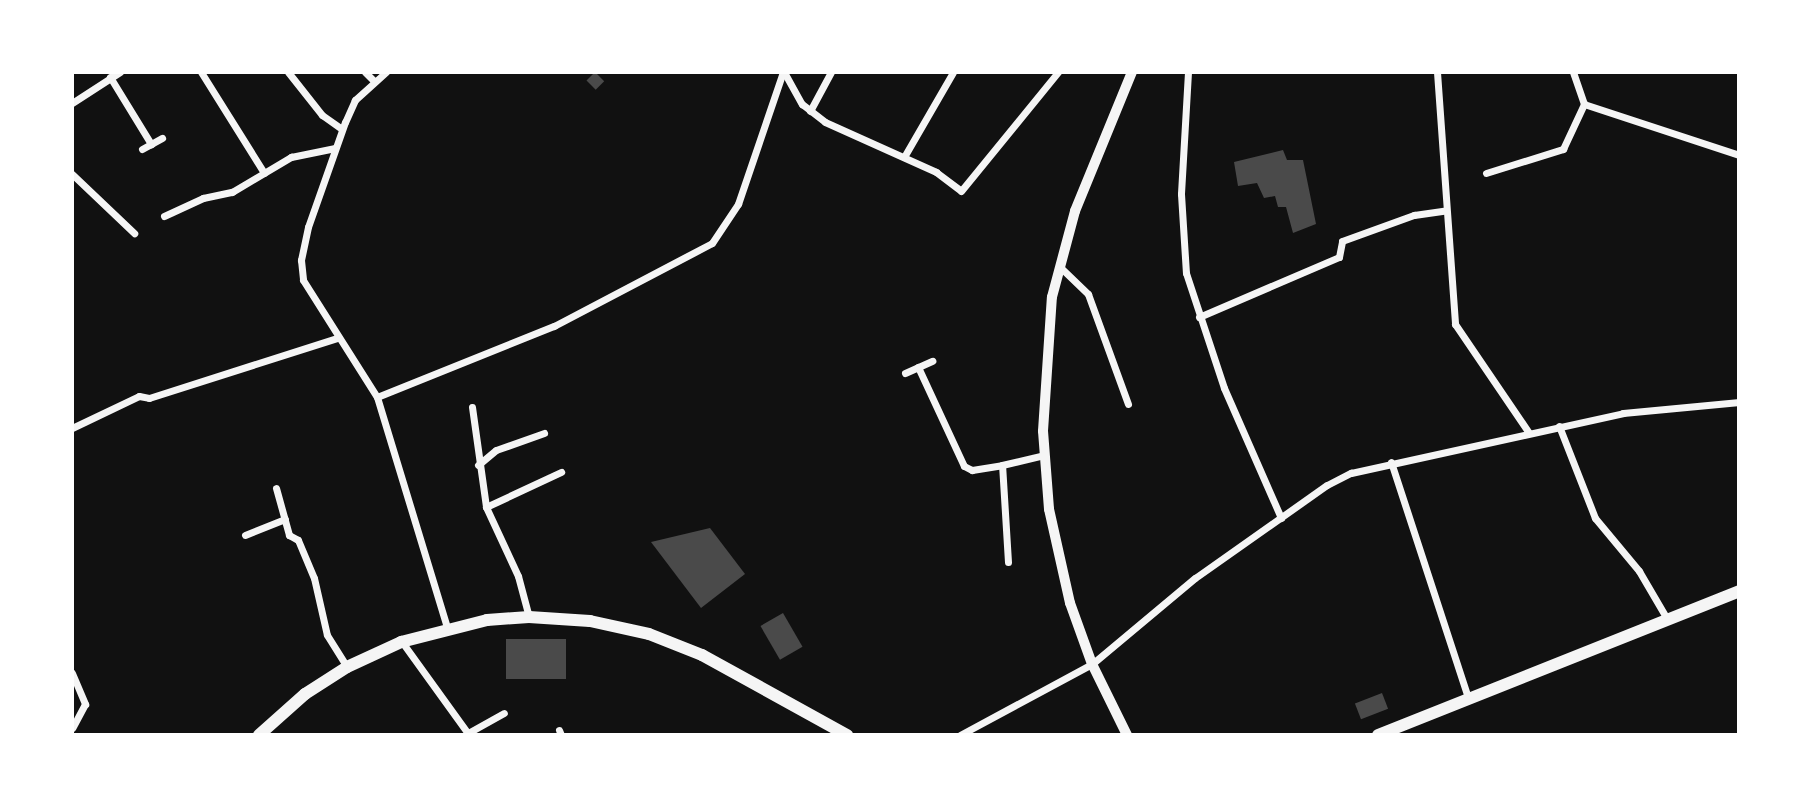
<!DOCTYPE html>
<html>
<head>
<meta charset="utf-8">
<style>
  body { margin:0 }
  #map { position:relative; width:1811px; height:807px; overflow:hidden; background:#111; font-family:"Times New Roman",serif }
  div>[style] { position:absolute }
  .building>* { inset:0; background:#4a4a4a; transform-origin:0 0 }
  .minor>* { height:7px; margin:-3.5px; padding:0 3.5px; transform-origin:3.5px; border-radius:3.5px; background:#f5f5f5 }
  .secondary>* { height:10px; margin:-5px; padding:0 5px; transform-origin:5px; border-radius:5px; background:#f5f5f5 }
  .trunk>* { height:12px; margin:-6px; padding:0 6px; transform-origin:6px; border-radius:6px; background:#f5f5f5 }
  span { translate:-50% -50%; white-space:nowrap; text-align:center; line-height:1.15; -webkit-text-stroke:7px #fff; paint-order:stroke }
  .frame { position:absolute; inset:0; border:74px solid #fff; pointer-events:none }
</style>
</head>
<body>
<div id="map">
  <div class="building">
    <i style="left:595px;top:72px;width:13px;height:12px;rotate:45deg"></i>
    <i style="clip-path:polygon(1283px 150px,1287px 160px,1303px 160px,1316px 224px,1293px 233px,1286px 207px,1278px 207px,1275px 196px,1264px 198px,1257px 183px,1238px 186px,1234px 162px)"></i>
    <i style="clip-path:polygon(710px 528px,745px 574px,701px 608px,651px 542px)"></i>
    <i style="left:783px;top:613px;width:39px;height:26px;rotate:60deg"></i>
    <i style="left:506px;top:639px;width:60px;height:40px"></i>
    <i style="left:1382px;top:693px;width:17px;height:29px;rotate:69deg"></i>
  </div>
  <div class="minor">
    <i style="left:201px;top:72px;width:119px;rotate:58deg"></i>
    <i style="left:288px;top:72px;width:55px;rotate:51.7deg"></i>
    <i style="left:322px;top:115px;width:24px;rotate:35deg"></i>
    <i style="left:365px;top:72px;width:13px;rotate:45deg"></i>
    <i style="left:386px;top:72px;width:42px;rotate:137.9deg"></i>
    <i style="left:355px;top:100px;width:24px;rotate:114deg"></i>
    <i style="left:345px;top:122px;width:111px;rotate:109.4deg"></i>
    <i style="left:308px;top:227px;width:34px;rotate:102deg"></i>
    <i style="left:301px;top:260px;width:20px;rotate:84deg"></i>
    <i style="left:303px;top:280px;width:138px;rotate:57.7deg"></i>
    <i style="left:377px;top:397px;width:241px;rotate:73.1deg"></i>
    <i style="left:784px;top:72px;width:37px;rotate:61deg"></i>
    <i style="left:802px;top:104px;width:29px;rotate:38deg"></i>
    <i style="left:825px;top:122px;width:122px;rotate:24.2deg"></i>
    <i style="left:936px;top:172px;width:31px;rotate:37deg"></i>
    <i style="left:961px;top:191px;width:154px;rotate:-50.8deg"></i>
    <i style="left:1188px;top:72px;width:122px;rotate:93.3deg"></i>
    <i style="left:1181px;top:194px;width:79px;rotate:86.4deg"></i>
    <i style="left:1186px;top:273px;width:121px;rotate:71.7deg"></i>
    <i style="left:1224px;top:388px;width:142px;rotate:66.3deg"></i>
    <i style="left:1437px;top:72px;width:253px;rotate:85.9deg"></i>
    <i style="left:1455px;top:324px;width:132px;rotate:55.8deg"></i>
    <i style="left:1573px;top:72px;width:34px;rotate:71deg"></i>
    <i style="left:1584px;top:104px;width:163px;rotate:18.2deg"></i>
    <i style="left:110px;top:77px;width:79px;rotate:58.5deg"></i>
    <i style="left:72px;top:103px;width:57px;rotate:-32.9deg"></i>
    <i style="left:810px;top:111px;width:44px;rotate:-61.7deg"></i>
    <i style="left:142px;top:149px;width:23px;rotate:-29deg"></i>
    <i style="left:904px;top:157px;width:98px;rotate:-60deg"></i>
    <i style="left:1486px;top:173px;width:81px;rotate:-17.3deg"></i>
    <i style="left:1563px;top:149px;width:50px;rotate:-65deg"></i>
    <i style="left:72px;top:174px;width:86px;rotate:43.6deg"></i>
    <i style="left:164px;top:216px;width:43px;rotate:-24.8deg"></i>
    <i style="left:203px;top:198px;width:30px;rotate:-12deg"></i>
    <i style="left:232px;top:192px;width:69px;rotate:-30.7deg"></i>
    <i style="left:291px;top:157px;width:45px;rotate:-11.6deg"></i>
    <i style="left:1060px;top:267px;width:39px;rotate:44deg"></i>
    <i style="left:1088px;top:294px;width:117px;rotate:70deg"></i>
    <i style="left:1199px;top:317px;width:152px;rotate:-23.2deg"></i>
    <i style="left:1339px;top:257px;width:16px;rotate:-79deg"></i>
    <i style="left:1342px;top:241px;width:77px;rotate:-19.9deg"></i>
    <i style="left:1414px;top:215px;width:30px;rotate:-8deg"></i>
    <i style="left:918px;top:367px;width:109px;rotate:65.1deg"></i>
    <i style="left:964px;top:466px;width:9px;rotate:27deg"></i>
    <i style="left:972px;top:470px;width:30px;rotate:-9deg"></i>
    <i style="left:905px;top:373px;width:30px;rotate:-24deg"></i>
    <i style="left:377px;top:397px;width:191px;rotate:-21.9deg"></i>
    <i style="left:554px;top:326px;width:178px;rotate:-27.7deg"></i>
    <i style="left:712px;top:243px;width:47px;rotate:-56.3deg"></i>
    <i style="left:738px;top:204px;width:139px;rotate:-71.2deg"></i>
    <i style="left:472px;top:407px;width:101px;rotate:82deg"></i>
    <i style="left:486px;top:507px;width:76px;rotate:65.1deg"></i>
    <i style="left:518px;top:576px;width:42px;rotate:75deg"></i>
    <i style="left:1559px;top:426px;width:99px;rotate:68.6deg"></i>
    <i style="left:1595px;top:518px;width:69px;rotate:50.3deg"></i>
    <i style="left:1639px;top:571px;width:56px;rotate:59.7deg"></i>
    <i style="left:72px;top:428px;width:74px;rotate:-25.5deg"></i>
    <i style="left:139px;top:396px;width:10px;rotate:11deg"></i>
    <i style="left:149px;top:398px;width:197px;rotate:-17.7deg"></i>
    <i style="left:1391px;top:462px;width:248px;rotate:71.9deg"></i>
    <i style="left:478px;top:465px;width:23px;rotate:-40deg"></i>
    <i style="left:496px;top:450px;width:51px;rotate:-19.5deg"></i>
    <i style="left:276px;top:488px;width:49px;rotate:74.5deg"></i>
    <i style="left:289px;top:535px;width:10px;rotate:29deg"></i>
    <i style="left:298px;top:540px;width:41px;rotate:67.2deg"></i>
    <i style="left:314px;top:578px;width:58px;rotate:77.2deg"></i>
    <i style="left:327px;top:635px;width:38px;rotate:58deg"></i>
    <i style="left:486px;top:507px;width:83px;rotate:-25deg"></i>
    <i style="left:245px;top:535px;width:43px;rotate:-21.8deg"></i>
    <i style="left:1008px;top:562px;width:97px;rotate:-93.5deg"></i>
    <i style="left:1002px;top:465px;width:43px;rotate:-13.4deg"></i>
    <i style="left:402px;top:642px;width:115px;rotate:54.2deg"></i>
    <i style="left:72px;top:673px;width:34px;rotate:67deg"></i>
    <i style="left:85px;top:704px;width:27px;rotate:118deg"></i>
    <i style="left:559px;top:730px;width:5px;rotate:68deg"></i>
    <i style="left:468px;top:733px;width:41px;rotate:-29.1deg"></i>
    <i style="left:960px;top:735px;width:150px;rotate:-28.3deg"></i>
    <i style="left:1092px;top:664px;width:134px;rotate:-39.9deg"></i>
    <i style="left:1195px;top:578px;width:161px;rotate:-35.2deg"></i>
    <i style="left:1327px;top:485px;width:27px;rotate:-27deg"></i>
    <i style="left:1351px;top:473px;width:279px;rotate:-12.4deg"></i>
    <i style="left:1623px;top:413px;width:117px;rotate:-5.4deg"></i>
  </div>
  <div class="secondary">
    <i style="left:1127px;top:735px;width:79px;rotate:-116.2deg"></i>
    <i style="left:1092px;top:664px;width:65px;rotate:-109.8deg"></i>
    <i style="left:1070px;top:603px;width:96px;rotate:-102.6deg"></i>
    <i style="left:1049px;top:509px;width:78px;rotate:-94.4deg"></i>
    <i style="left:1043px;top:431px;width:134px;rotate:-86.2deg"></i>
    <i style="left:1052px;top:297px;width:89px;rotate:-75deg"></i>
    <i style="left:1075px;top:211px;width:150px;rotate:-67.7deg"></i>
  </div>
  <div class="trunk">
    <i style="left:259px;top:735px;width:62px;rotate:-41.7deg"></i>
    <i style="left:305px;top:694px;width:50px;rotate:-32.7deg"></i>
    <i style="left:347px;top:667px;width:60px;rotate:-24.8deg"></i>
    <i style="left:401px;top:642px;width:89px;rotate:-14.3deg"></i>
    <i style="left:487px;top:620px;width:42px;rotate:-4.1deg"></i>
    <i style="left:529px;top:617px;width:61px;rotate:3.8deg"></i>
    <i style="left:590px;top:621px;width:60px;rotate:12.4deg"></i>
    <i style="left:649px;top:634px;width:57px;rotate:21.6deg"></i>
    <i style="left:702px;top:655px;width:166px;rotate:28.9deg"></i>
    <i style="left:1378px;top:735px;width:389px;rotate:-21.7deg"></i>
  </div>
  <div class="frame"></div>
</div>
</body>
</html>
